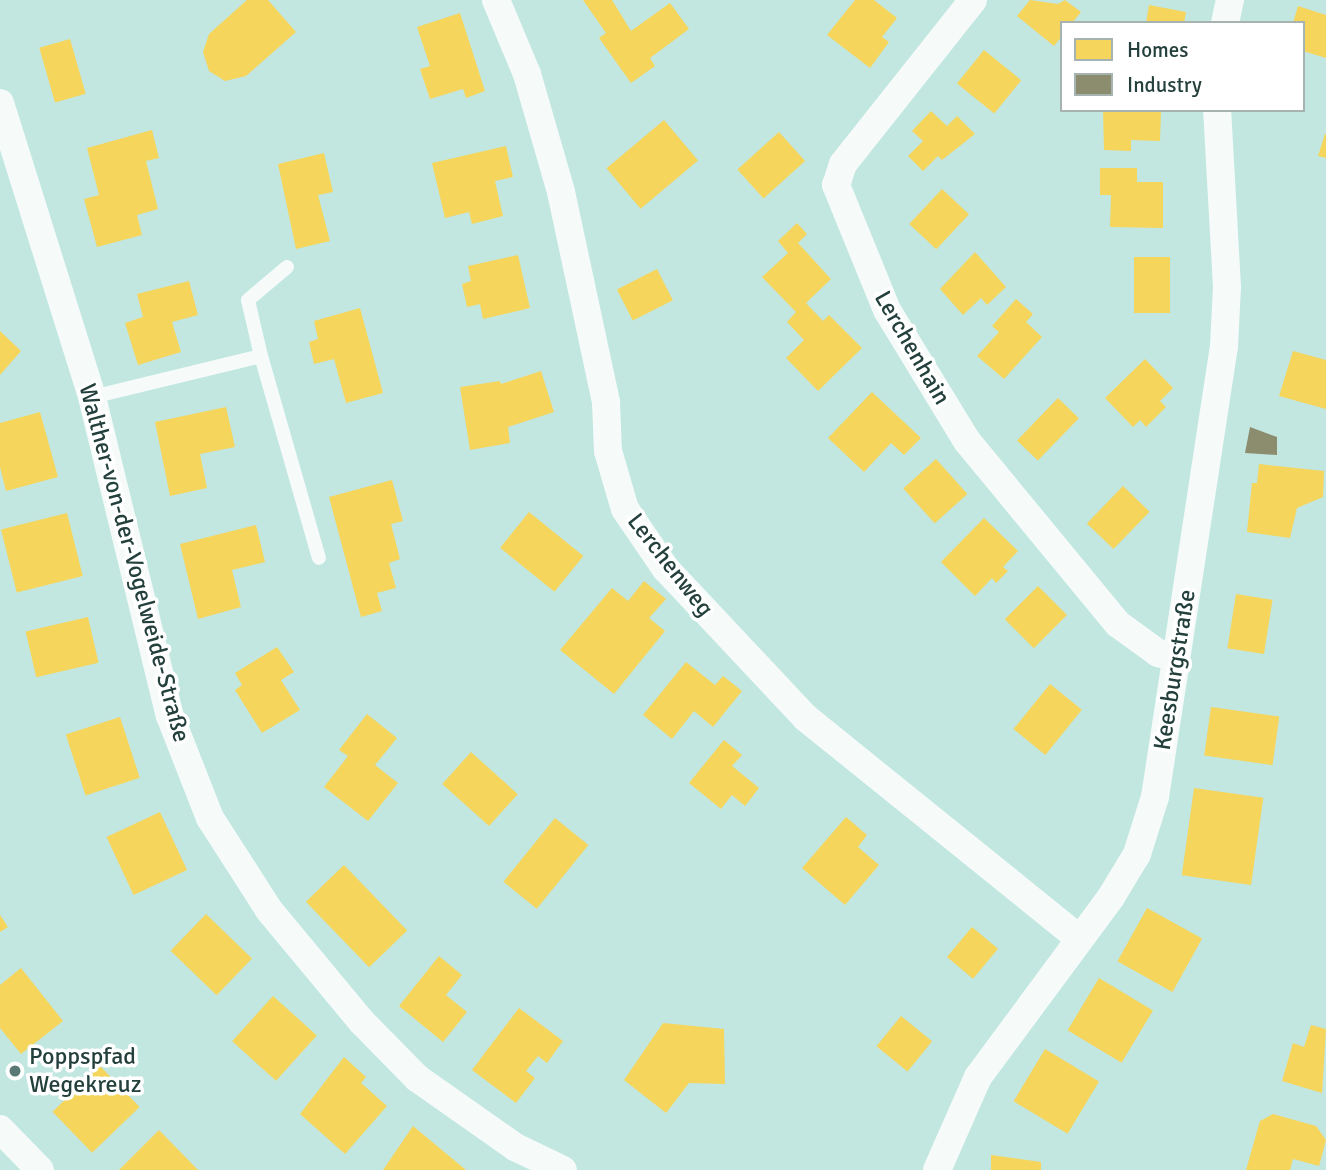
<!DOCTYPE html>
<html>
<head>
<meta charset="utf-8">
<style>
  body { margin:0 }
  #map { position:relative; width:1326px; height:1170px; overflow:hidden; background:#c1e7e0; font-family:Signika,sans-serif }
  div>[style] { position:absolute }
  .homes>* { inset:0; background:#f6d55c; transform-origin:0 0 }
  .industry>* { inset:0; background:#8c8c6e }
  .lane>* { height:14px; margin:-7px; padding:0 7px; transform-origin:7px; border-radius:7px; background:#f6fbfa }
  .street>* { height:28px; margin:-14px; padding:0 14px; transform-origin:14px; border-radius:14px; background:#f6fbfa }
  .dots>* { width:19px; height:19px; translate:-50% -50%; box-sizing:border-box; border:4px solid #fff; border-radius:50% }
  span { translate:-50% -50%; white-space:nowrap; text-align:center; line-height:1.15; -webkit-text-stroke:7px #fff; paint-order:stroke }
  .street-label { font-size:24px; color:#24403c }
  .poi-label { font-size:24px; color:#24403c }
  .left { translate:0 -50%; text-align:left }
  .legend { position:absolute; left:1060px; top:21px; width:245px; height:91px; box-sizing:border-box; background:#fff; border:2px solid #a7b3b1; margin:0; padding:9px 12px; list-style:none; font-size:21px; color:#24403c }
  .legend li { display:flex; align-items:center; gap:14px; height:35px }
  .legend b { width:35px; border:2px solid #a7b3b1 }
</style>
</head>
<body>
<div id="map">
  <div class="homes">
    <i style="clip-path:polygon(247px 0,268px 0,296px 32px,246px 76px,225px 81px,209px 71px,203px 52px,209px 34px)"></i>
    <i style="clip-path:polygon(583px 0,612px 0,631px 31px,670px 3px,689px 29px,650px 58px,655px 66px,631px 83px,599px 38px,606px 33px)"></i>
    <i style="clip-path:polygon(855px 0,874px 0,897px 18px,882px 37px,889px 42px,870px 68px,827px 35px)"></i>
    <i style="clip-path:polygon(1030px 0,1058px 4px,1065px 0,1081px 12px,1072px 23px,1062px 23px,1062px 36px,1054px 46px,1017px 16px)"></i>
    <i style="clip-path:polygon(1149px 5px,1186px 12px,1184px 23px,1146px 23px)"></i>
    <i style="clip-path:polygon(1298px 6px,1326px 15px,1326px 58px,1303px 51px,1303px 23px,1293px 23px)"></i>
    <i style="clip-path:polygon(460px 13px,485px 91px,466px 98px,463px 89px,430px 99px,420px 69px,430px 66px,417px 27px)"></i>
    <i style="left:70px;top:39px;width:57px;height:32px;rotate:74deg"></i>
    <i style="left:984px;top:50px;width:48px;height:43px;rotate:39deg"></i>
    <i style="clip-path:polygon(1103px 110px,1161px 110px,1160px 141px,1131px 140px,1131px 151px,1104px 150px)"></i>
    <i style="clip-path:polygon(931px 111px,947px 126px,957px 116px,975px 134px,942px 160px,938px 156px,923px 171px,908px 156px,923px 141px,912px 131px)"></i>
    <i style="left:664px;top:120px;width:53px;height:75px;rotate:50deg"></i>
    <i style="clip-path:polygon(152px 130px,159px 158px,146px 161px,158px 209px,137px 215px,142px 235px,97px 247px,84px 199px,99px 195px,87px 148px)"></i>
    <i style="left:779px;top:132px;width:39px;height:56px;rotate:48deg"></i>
    <i style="clip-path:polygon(1325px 134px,1326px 134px,1326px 158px,1318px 156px)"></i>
    <i style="clip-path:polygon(506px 146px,513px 177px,495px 181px,503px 216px,472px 224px,469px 212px,445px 218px,432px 163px)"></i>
    <i style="clip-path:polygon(324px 153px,333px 192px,318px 195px,330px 241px,296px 249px,278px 164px)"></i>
    <i style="clip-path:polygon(1100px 168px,1137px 168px,1137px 182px,1163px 182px,1163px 228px,1110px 227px,1111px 195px,1100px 195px)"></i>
    <i style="left:942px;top:189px;width:37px;height:48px;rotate:43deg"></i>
    <i style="clip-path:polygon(797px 223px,807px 234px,798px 243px,831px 279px,806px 303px,823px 321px,829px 315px,862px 348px,818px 391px,786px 358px,804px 340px,787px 322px,796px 312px,762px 277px,788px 253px,778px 241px)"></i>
    <i style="clip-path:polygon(975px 252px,1006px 287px,987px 305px,981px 298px,963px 315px,940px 289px)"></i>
    <i style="clip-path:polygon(518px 255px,530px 308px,483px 319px,480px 304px,467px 307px,462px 284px,471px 281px,468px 266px)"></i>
    <i style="left:1134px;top:257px;width:36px;height:56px"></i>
    <i style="left:657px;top:269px;width:35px;height:45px;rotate:63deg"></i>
    <i style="clip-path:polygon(189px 281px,198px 315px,172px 322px,181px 352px,138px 365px,125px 323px,143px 317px,137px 294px)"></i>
    <i style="clip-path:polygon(1016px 299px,1033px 314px,1026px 322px,1042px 337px,1004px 379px,977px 356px,999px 332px,992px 326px)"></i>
    <i style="clip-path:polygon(360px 308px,383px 393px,346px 403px,334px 359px,314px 364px,309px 342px,318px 339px,314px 321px)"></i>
    <i style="clip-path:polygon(0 331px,21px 351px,0 375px)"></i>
    <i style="clip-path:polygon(1293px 351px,1326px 360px,1326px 409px,1279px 396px)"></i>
    <i style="clip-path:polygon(1145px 359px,1173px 388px,1160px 401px,1166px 407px,1146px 427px,1140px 420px,1133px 427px,1105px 398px)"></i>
    <i style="clip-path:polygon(541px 371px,554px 412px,508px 427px,510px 443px,470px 450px,460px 387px,500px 381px,501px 384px)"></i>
    <i style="clip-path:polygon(872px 392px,921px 438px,904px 455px,891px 443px,864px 472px,828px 438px)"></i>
    <i style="left:1058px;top:398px;width:29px;height:59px;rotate:44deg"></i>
    <i style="clip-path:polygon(226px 407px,235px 447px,200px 454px,207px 488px,170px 496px,155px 422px)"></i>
    <i style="clip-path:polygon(40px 412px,58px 477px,6px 491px,0 467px,0 423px)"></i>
    <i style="left:936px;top:459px;width:47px;height:44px;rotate:48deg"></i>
    <i style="clip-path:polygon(1259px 464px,1324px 471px,1323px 497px,1297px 508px,1290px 538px,1247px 532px,1252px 483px,1257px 483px)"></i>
    <i style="clip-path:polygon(392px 480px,403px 521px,391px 524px,400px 559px,389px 563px,396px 588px,377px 593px,382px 611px,361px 617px,329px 497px)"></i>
    <i style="left:1123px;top:486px;width:37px;height:52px;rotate:44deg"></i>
    <i style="left:529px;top:512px;width:70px;height:46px;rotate:39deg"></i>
    <i style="left:67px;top:513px;width:65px;height:68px;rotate:76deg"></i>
    <i style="clip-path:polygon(984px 518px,1018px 551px,1003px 567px,1008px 571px,996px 583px,992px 578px,975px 596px,941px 562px)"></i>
    <i style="clip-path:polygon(256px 525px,265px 562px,232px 570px,241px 607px,198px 619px,180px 544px)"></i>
    <i style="clip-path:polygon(644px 581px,666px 599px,649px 618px,665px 631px,614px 694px,560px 650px,612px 588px,628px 601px)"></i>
    <i style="left:1038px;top:586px;width:41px;height:47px;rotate:45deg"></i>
    <i style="left:1236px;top:594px;width:37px;height:55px;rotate:9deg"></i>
    <i style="left:88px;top:617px;width:47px;height:64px;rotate:77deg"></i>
    <i style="clip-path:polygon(277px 647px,294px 672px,281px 680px,300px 710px,262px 733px,235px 690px,242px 685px,235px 673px)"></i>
    <i style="clip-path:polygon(686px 662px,715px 685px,723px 676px,742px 691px,713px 727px,694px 711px,672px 739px,643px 715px)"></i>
    <i style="left:1050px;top:684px;width:41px;height:58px;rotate:39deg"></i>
    <i style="left:1211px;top:707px;width:69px;height:49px;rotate:8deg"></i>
    <i style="clip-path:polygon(367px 714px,397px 738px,375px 765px,398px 783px,368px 821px,324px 787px,348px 756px,339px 750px)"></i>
    <i style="left:120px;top:717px;width:64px;height:57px;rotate:72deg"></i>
    <i style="clip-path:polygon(724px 740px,742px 755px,732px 766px,759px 788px,745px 806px,732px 795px,721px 809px,689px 783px)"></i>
    <i style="left:471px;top:752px;width:63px;height:43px;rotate:42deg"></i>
    <i style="left:1194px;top:788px;width:70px;height:88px;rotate:8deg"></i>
    <i style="left:160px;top:812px;width:64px;height:59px;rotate:65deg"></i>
    <i style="clip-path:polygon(846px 817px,867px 835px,858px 847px,879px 865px,845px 905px,802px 868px)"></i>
    <i style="left:555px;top:818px;width:43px;height:82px;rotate:39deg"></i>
    <i style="left:344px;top:865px;width:91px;height:53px;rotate:46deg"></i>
    <i style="left:1147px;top:908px;width:63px;height:61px;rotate:29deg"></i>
    <i style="left:206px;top:914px;width:64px;height:51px;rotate:44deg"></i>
    <i style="clip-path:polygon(0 915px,8px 927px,0 932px)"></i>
    <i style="left:972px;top:927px;width:34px;height:39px;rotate:40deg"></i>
    <i style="clip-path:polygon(439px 956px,462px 975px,446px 995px,467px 1012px,443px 1042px,399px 1006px)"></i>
    <i style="clip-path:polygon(21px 968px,63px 1021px,21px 1054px,0 1028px,0 985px)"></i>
    <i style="left:1099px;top:978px;width:63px;height:61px;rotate:31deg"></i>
    <i style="left:273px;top:996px;width:59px;height:61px;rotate:42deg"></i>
    <i style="clip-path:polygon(519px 1008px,563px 1041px,547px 1063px,538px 1056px,526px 1071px,535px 1078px,516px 1103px,472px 1070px)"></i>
    <i style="left:901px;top:1016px;width:40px;height:39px;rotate:39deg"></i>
    <i style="clip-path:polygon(663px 1023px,724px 1029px,725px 1084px,689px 1083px,666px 1113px,624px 1080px)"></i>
    <i style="clip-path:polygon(1311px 1025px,1326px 1029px,1322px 1093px,1282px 1081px,1293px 1043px,1304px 1047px)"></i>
    <i style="left:1045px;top:1049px;width:63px;height:61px;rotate:31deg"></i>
    <i style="clip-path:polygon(344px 1057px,366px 1077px,361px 1083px,387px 1106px,345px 1154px,300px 1114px)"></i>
    <i style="left:100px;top:1066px;width:57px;height:66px;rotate:46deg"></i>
    <i style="clip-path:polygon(1273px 1114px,1316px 1126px,1326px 1140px,1319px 1166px,1293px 1159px,1290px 1170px,1246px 1170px,1260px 1121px)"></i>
    <i style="clip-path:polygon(413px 1126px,466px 1170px,383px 1170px)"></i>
    <i style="clip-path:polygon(159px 1130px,198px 1170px,119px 1170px)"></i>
    <i style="clip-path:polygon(991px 1155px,1041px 1162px,1041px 1170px,991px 1170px)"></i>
  </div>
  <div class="industry">
    <i style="clip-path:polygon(1250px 427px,1277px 437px,1277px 455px,1245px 453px)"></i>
  </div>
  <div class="lane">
    <i style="left:261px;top:356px;width:57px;rotate:-103.1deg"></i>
    <i style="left:248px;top:300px;width:51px;rotate:-40.2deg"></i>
    <i style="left:92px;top:397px;width:174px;rotate:-13.6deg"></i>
    <i style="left:261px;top:356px;width:210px;rotate:74deg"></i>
  </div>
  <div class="street">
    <i style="left:496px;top:0;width:80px;rotate:67.3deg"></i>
    <i style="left:527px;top:74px;width:123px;rotate:73.9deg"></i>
    <i style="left:561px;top:192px;width:215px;rotate:77.9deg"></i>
    <i style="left:606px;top:402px;width:49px;rotate:87.7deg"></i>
    <i style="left:608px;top:451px;width:60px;rotate:73.7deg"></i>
    <i style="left:625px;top:509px;width:73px;rotate:55.7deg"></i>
    <i style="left:666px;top:569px;width:204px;rotate:46.8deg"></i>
    <i style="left:806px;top:718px;width:352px;rotate:38.9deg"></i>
    <i style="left:973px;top:0;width:209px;rotate:128.4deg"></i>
    <i style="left:843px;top:164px;width:22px;rotate:108deg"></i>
    <i style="left:836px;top:185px;width:135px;rotate:67.8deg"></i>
    <i style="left:887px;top:310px;width:153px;rotate:58.6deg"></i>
    <i style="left:967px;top:441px;width:237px;rotate:50.5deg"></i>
    <i style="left:1118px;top:624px;width:49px;rotate:35.9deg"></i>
    <i style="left:1158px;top:653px;width:17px;rotate:13deg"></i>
    <i style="left:1225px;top:23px;width:24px;rotate:-78deg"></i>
    <i style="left:0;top:103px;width:308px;rotate:72.6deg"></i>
    <i style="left:92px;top:397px;width:328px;rotate:76.3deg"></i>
    <i style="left:170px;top:716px;width:110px;rotate:68.6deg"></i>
    <i style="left:210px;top:818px;width:109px;rotate:57.3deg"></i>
    <i style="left:269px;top:910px;width:146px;rotate:50.3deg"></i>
    <i style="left:362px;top:1022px;width:78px;rotate:45.5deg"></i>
    <i style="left:417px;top:1078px;width:120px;rotate:35.1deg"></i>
    <i style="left:515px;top:1147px;width:53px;rotate:25.6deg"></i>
    <i style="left:0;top:1129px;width:57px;rotate:45.7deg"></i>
    <i style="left:937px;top:1170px;width:102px;rotate:-66.2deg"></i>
    <i style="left:978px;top:1077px;width:224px;rotate:-53.5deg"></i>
    <i style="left:1111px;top:897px;width:50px;rotate:-58.8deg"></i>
    <i style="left:1137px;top:854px;width:60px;rotate:-72.5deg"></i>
    <i style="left:1155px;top:797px;width:456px;rotate:-81.3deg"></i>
    <i style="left:1224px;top:346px;width:59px;rotate:-87.1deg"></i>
    <i style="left:1227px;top:287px;width:177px;rotate:-93.2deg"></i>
  </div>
  <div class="dots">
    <i style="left:15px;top:1071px;background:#5b7a75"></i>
  </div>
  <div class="street-label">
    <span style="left:912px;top:348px;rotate:60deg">Lerchenhain</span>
    <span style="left:134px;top:563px;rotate:75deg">Walther-von-der-Vogelweide-Straße</span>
    <span style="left:670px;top:565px;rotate:52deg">Lerchenweg</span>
    <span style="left:1175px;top:670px;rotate:-81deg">Keesburgstraße</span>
  </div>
  <div class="poi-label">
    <span class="left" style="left:29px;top:1071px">Poppspfad<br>Wegekreuz</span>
  </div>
  <ul class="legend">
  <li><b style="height:19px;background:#f6d55c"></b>Homes</li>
  <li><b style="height:19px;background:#8c8c6e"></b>Industry</li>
  </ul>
</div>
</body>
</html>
